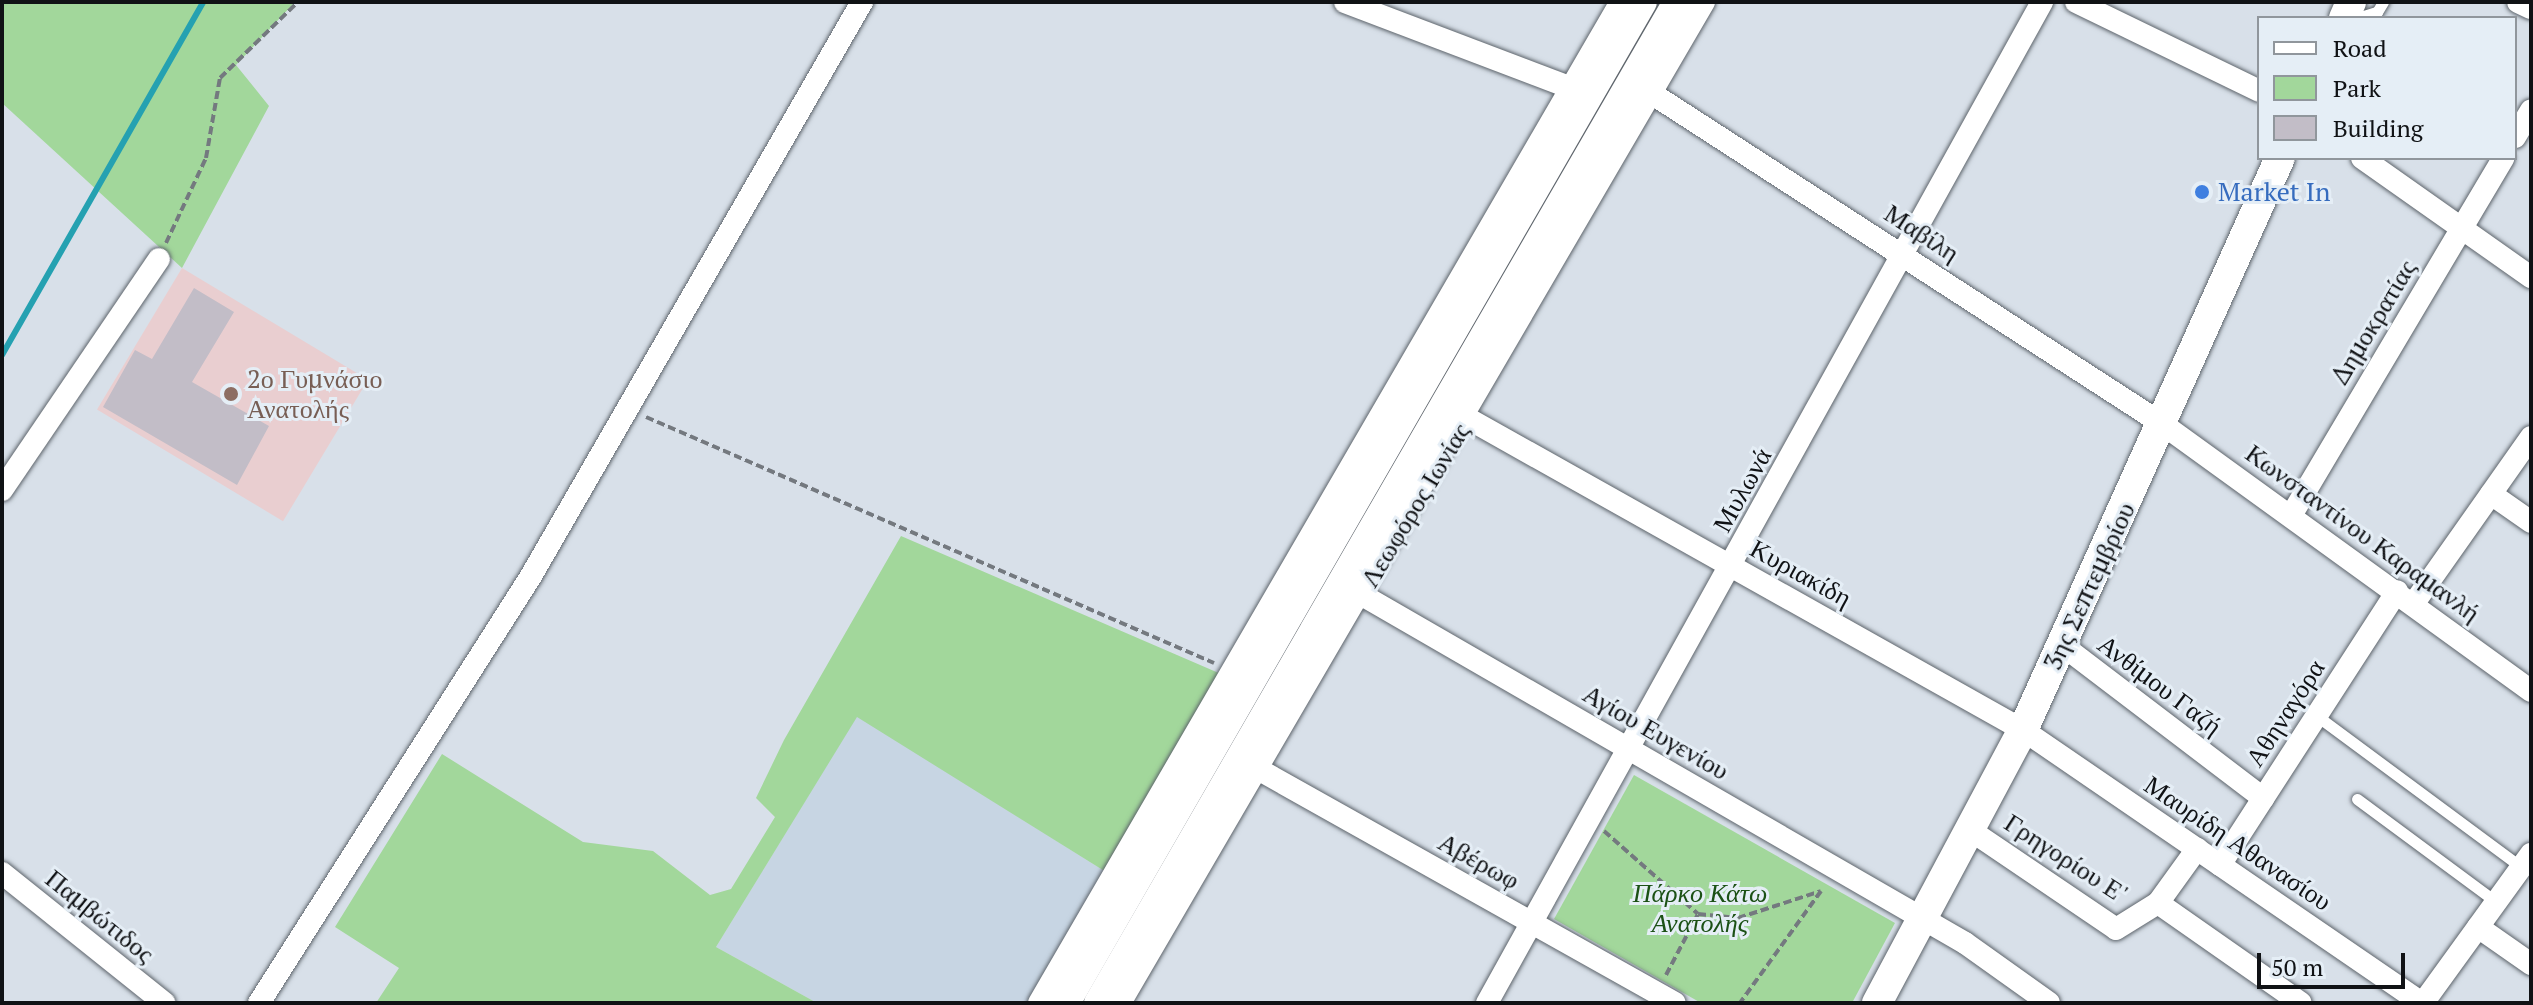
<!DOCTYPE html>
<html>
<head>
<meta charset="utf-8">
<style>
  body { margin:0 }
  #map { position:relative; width:2533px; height:1005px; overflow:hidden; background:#d8e0e9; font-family:"PT Serif",serif }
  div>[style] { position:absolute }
  .built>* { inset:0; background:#c7d5e3 }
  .education>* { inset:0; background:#e9ced0; transform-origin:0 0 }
  .green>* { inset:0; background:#a2d79b }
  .stream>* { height:6px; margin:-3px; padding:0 3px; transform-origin:3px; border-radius:3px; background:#25a1b1 }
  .building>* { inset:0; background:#c2bdc7 }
  .path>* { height:4px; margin-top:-2px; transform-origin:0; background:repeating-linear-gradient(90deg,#74797f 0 8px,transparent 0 12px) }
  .roads { filter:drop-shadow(0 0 2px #5d646b) drop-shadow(0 0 2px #5d646b) }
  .service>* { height:11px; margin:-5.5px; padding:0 5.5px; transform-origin:5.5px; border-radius:5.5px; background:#fff }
  .minor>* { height:22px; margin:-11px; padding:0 11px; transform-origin:11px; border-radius:11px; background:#fff }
  .tertiary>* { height:28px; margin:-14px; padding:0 14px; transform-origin:14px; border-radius:14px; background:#fff }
  .secondary>* { height:30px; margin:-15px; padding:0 15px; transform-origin:15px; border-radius:15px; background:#fff }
  .dots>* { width:22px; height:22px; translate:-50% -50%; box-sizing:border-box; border:4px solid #e5eef6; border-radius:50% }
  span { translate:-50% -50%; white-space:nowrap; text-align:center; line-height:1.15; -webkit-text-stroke:6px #e5eef6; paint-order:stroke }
  .shop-label { font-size:26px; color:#366cbe }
  .left { translate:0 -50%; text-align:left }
  .street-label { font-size:26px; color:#101215 }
  .education-label { font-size:26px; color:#785e54 }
  .park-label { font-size:26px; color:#1b5115; font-style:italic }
  .frame { position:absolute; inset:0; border:4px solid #101215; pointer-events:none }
  .legend { position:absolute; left:2257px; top:16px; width:260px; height:144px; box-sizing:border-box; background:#e5eef6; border:2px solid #90969c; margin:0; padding:10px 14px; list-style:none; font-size:24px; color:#101215 }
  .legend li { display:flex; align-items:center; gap:16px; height:40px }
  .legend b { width:40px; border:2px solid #90969c }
  .scale { position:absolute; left:2257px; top:953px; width:148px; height:36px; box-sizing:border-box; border:4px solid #101215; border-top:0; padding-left:10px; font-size:24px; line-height:28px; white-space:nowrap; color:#101215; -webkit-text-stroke:6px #e5eef6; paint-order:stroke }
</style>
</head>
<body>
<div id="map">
  <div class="built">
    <i style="clip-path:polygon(857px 716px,1106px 872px,1031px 1003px,817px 1003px,716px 947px)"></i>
  </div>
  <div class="education">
    <i style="left:182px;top:268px;width:217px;height:165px;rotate:31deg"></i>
  </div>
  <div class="green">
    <i style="clip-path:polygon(2px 2px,295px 2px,236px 65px,269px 106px,182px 268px,2px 103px)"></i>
    <i style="clip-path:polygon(901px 536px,1221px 674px,1106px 872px,857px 717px,716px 947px,817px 1003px,376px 1003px,399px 968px,335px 927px,442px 754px,583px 842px,653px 851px,710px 895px,731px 889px,775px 817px,756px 798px,784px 740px)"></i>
    <i style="clip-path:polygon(1634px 775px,1895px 923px,1852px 1003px,1701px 1003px,1554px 919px)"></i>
  </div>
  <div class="stream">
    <i style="left:2px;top:355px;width:406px;rotate:-60.3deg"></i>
  </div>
  <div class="building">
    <i style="clip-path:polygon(194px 288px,234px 312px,192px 382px,269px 426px,237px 485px,103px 407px,135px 350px,152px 359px)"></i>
  </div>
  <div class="path">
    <i style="left:166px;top:243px;width:94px;rotate:-64.8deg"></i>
    <i style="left:206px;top:158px;width:81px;rotate:-80.1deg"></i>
    <i style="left:220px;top:78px;width:109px;rotate:-44.3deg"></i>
    <i style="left:646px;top:417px;width:619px;rotate:23.42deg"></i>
    <i style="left:1604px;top:831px;width:125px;rotate:41.4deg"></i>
    <i style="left:1698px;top:914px;width:40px;rotate:5.7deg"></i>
    <i style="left:1738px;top:918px;width:87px;rotate:-18deg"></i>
    <i style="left:1821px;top:891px;width:138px;rotate:125.9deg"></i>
    <i style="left:1666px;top:975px;width:69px;rotate:-62.3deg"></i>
  </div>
  <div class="roads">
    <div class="service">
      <i style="left:2357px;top:18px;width:21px;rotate:-17deg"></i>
      <i style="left:2377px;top:12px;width:12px;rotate:-59deg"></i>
      <i style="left:2317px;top:716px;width:254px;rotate:36.5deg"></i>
      <i style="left:2357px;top:799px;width:173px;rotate:36.5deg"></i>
    </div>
    <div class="minor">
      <i style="left:1345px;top:2px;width:240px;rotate:20.8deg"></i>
      <i style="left:2076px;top:2px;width:203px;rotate:25.9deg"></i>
      <i style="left:2518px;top:2px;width:14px;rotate:25deg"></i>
      <i style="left:1651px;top:93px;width:607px;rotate:32.91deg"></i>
      <i style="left:2161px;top:423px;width:457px;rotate:35.9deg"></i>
      <i style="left:2515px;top:137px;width:31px;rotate:-59deg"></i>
      <i style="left:2362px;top:158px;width:207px;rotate:35.2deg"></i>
      <i style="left:1467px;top:418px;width:638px;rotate:29.3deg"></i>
      <i style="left:2023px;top:730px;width:483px;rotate:34.4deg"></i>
      <i style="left:2px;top:490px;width:279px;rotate:-55.8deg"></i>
      <i style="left:2491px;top:494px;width:49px;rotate:35deg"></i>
      <i style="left:2292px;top:514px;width:414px;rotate:-59.3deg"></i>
      <i style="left:1362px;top:595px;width:696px;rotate:29.99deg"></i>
      <i style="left:1965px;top:943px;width:103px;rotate:35.5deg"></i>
      <i style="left:2414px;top:603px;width:203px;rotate:-54.8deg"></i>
      <i style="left:2062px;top:645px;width:253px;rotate:37.3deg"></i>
      <i style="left:1256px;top:768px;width:480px;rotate:29.3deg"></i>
      <i style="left:1970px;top:830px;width:176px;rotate:34.1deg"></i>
      <i style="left:2116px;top:929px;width:49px;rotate:-31.8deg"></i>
      <i style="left:2158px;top:903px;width:67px;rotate:-54.2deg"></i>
      <i style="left:2220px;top:865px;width:326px;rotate:-57.1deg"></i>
      <i style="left:2px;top:873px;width:208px;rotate:38.7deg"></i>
      <i style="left:2158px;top:903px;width:174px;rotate:35deg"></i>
      <i style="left:2478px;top:927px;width:65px;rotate:34.9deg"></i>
      <i style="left:259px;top:1003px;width:506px;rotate:-57.5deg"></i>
      <i style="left:531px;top:576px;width:663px;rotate:-60.03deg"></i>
      <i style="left:1039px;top:1003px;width:1158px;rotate:-59.83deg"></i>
      <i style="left:1120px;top:1003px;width:1159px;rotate:-59.74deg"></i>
      <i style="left:1487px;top:1003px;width:1145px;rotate:-60.99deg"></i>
      <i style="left:2423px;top:1003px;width:184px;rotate:-54.1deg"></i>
    </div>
    <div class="tertiary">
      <i style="left:1066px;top:1003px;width:1155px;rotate:-60.04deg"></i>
      <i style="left:1098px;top:1003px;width:1156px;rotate:-59.95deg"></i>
    </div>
    <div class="secondary">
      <i style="left:2344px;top:18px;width:17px;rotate:-66deg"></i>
      <i style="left:1877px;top:1003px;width:310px;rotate:-61.9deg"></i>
      <i style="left:2023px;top:730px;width:627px;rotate:-65.81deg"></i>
    </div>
  </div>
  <div class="dots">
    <i style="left:2202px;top:192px;background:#3f7fe0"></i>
    <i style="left:231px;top:394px;background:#8d6e63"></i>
  </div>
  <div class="shop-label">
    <span class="left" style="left:2218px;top:192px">Market In</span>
  </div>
  <div class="street-label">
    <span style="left:1922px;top:233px;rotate:33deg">Μαβίλη</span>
    <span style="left:2373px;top:322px;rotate:-59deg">Δημοκρατίας</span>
    <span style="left:1742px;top:490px;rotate:-61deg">Μυλωνά</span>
    <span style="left:1415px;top:505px;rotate:-59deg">Λεωφόρος Ιωνίας</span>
    <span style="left:2363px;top:533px;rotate:36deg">Κωνσταντίνου Καραμανλή</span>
    <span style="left:1801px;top:573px;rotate:29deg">Κυριακίδη</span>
    <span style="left:2089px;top:586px;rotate:-65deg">3ης Σεπτεμβρίου</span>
    <span style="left:2160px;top:685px;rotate:37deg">Ανθίμου Γαζή</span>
    <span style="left:2285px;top:713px;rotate:-57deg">Αθηναγόρα</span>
    <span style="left:1656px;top:732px;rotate:30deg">Αγίου Ευγενίου</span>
    <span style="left:2238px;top:843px;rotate:34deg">Μαυρίδη Αθανασίου</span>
    <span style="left:2066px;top:858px;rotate:33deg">Γρηγορίου Ε'</span>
    <span style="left:1479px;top:861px;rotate:29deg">Αβέρωφ</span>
    <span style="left:100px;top:916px;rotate:39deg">Παμβώτιδος</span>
  </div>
  <div class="education-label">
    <span class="left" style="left:247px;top:394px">2ο Γυμνάσιο<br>Ανατολής</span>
  </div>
  <div class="park-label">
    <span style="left:1700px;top:908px">Πάρκο Κάτω<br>Ανατολής</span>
  </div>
  <div class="frame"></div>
  <ul class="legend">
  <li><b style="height:10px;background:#fff"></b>Road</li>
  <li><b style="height:22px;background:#a2d79b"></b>Park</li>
  <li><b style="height:22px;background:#c2bdc7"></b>Building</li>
  </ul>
  <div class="scale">50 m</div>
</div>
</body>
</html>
